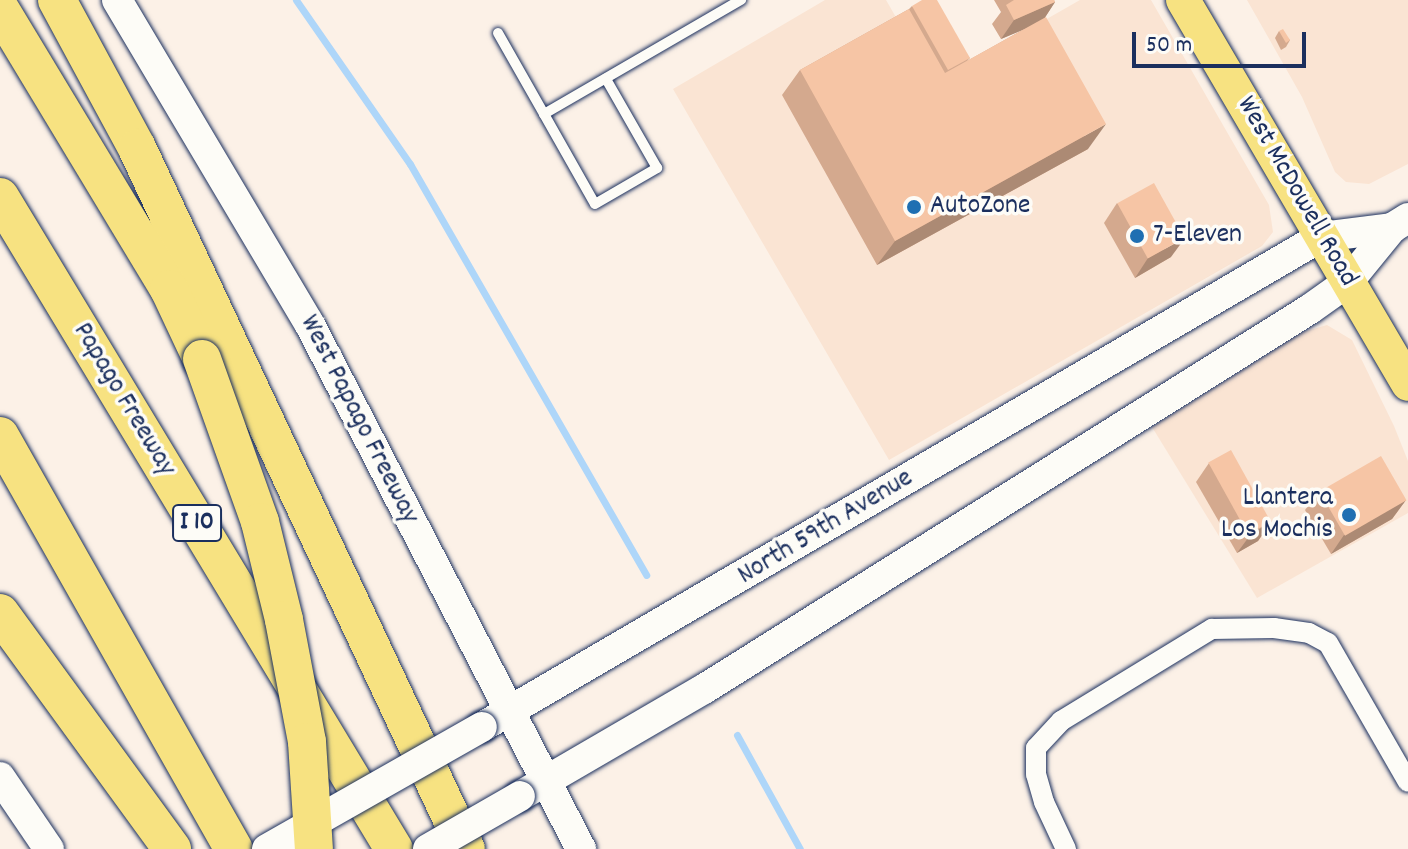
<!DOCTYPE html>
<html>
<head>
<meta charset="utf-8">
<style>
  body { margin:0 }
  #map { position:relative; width:1408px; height:849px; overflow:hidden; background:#fcf1e7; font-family:Dekko,sans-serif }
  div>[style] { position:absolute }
  .built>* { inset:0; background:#fae4d3 }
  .stream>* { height:7px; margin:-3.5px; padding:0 3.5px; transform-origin:3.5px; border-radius:3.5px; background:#aed6f9 }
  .roads { filter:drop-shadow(0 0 2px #1b2f5e) drop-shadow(0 0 2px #1b2f5e) }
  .lane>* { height:10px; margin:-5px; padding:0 5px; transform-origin:5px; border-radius:5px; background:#fdfcf7 }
  .street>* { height:20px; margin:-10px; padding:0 10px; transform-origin:10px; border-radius:10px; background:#fdfcf7 }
  .secondary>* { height:30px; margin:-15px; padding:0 15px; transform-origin:15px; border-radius:15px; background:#fdfcf7 }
  .primary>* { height:34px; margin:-17px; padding:0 17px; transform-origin:17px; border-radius:17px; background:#f7e281 }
  .highway>* { height:38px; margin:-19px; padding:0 19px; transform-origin:19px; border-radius:19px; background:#f7e281 }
  .bridges { filter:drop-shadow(0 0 2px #1b2f5e) drop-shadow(0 0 2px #1b2f5e) }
  .secondary-bridge>* { height:30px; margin:-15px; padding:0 15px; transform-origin:15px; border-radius:15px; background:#fdfcf7 }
  .highway-bridge>* { height:38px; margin:-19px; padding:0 19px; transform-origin:19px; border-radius:19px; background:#f7e281 }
  .wall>* { inset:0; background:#d4a98e }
  .shaded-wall>* { inset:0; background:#ac8a74 }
  .building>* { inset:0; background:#f6c5a5; transform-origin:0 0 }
  .dots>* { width:22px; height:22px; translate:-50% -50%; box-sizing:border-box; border:4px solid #fdfcf7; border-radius:50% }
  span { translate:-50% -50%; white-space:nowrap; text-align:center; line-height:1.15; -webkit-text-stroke:7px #fdfcf7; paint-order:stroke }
  .shield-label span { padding:2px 6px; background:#fdfcf7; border:2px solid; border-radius:6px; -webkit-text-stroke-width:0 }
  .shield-label { font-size:26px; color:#1b2f5e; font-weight:700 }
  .street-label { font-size:28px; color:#1b2f5e }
  .poi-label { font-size:28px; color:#1b2f5e }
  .left { translate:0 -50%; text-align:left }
  .right { translate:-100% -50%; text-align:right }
  .scale { position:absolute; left:1132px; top:32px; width:174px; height:36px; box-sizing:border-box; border:4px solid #1b2f5e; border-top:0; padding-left:10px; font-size:24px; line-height:28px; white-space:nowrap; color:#1b2f5e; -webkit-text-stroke:6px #fdfcf7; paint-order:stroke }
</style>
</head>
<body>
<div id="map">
  <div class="built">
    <i style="clip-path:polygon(825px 0,886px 0,934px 83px,1080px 0,1151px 0,1269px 205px,1273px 232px,1262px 246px,889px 460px,673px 89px)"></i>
    <i style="clip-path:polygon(1247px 0,1408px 0,1408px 164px,1369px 184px,1346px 182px,1335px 172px,1302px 97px)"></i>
    <i style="clip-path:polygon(1327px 325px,1352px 340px,1394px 426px,1408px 461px,1408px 513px,1257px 598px,1152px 427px,1303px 332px)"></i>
  </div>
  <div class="stream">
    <i style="left:296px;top:0;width:200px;rotate:55.2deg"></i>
    <i style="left:410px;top:164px;width:474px;rotate:60.1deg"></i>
    <i style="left:737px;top:735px;width:130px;rotate:61.1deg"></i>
  </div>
  <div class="roads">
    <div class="lane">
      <i style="left:498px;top:33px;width:93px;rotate:60.4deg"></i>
      <i style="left:544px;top:114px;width:228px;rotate:-30.1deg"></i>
      <i style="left:544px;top:114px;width:103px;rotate:60.5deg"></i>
      <i style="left:595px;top:204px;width:72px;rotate:-30.1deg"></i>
      <i style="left:657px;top:168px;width:103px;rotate:-119.8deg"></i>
    </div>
    <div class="street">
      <i style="left:1066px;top:849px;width:52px;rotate:-115.1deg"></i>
      <i style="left:1044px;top:802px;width:29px;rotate:-106deg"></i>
      <i style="left:1036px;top:774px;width:26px;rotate:-90deg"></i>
      <i style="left:1036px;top:748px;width:37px;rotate:-47deg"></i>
      <i style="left:1061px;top:721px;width:177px;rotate:-31.4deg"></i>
      <i style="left:1212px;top:629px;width:62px;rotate:-0.9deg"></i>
      <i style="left:1274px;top:628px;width:35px;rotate:8deg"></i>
      <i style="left:1309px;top:633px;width:21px;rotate:28deg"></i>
      <i style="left:1328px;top:643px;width:160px;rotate:60.1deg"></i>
    </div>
    <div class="secondary">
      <i style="left:117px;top:0;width:378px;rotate:59.3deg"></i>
      <i style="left:310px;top:325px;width:590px;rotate:62.65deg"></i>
      <i style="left:482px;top:727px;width:972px;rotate:-30.29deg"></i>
      <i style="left:1321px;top:237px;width:72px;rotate:-7.2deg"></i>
      <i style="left:0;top:777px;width:87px;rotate:55.8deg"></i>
      <i style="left:520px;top:796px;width:213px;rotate:-30.2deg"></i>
      <i style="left:704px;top:689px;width:715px;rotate:-32.09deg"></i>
      <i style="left:1310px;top:309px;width:47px;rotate:-35.4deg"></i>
      <i style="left:1348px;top:282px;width:70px;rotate:-50.8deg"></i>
      <i style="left:1392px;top:228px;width:19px;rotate:-32deg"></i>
    </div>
    <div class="primary">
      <i style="left:1183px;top:0;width:445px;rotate:59.6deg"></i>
    </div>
    <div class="highway">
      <i style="left:57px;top:0;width:168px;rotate:61.6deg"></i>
      <i style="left:137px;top:148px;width:774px;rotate:64.86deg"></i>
      <i style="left:0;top:9px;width:327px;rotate:58.9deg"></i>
      <i style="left:169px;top:289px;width:77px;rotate:64.8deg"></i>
      <i style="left:0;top:197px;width:762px;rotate:58.86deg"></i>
      <i style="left:0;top:436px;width:475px;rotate:60.5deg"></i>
      <i style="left:0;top:613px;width:292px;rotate:53.9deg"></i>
    </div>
  </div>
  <div class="bridges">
    <div class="secondary-bridge">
      <i style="left:267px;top:849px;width:247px;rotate:-29.6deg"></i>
      <i style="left:428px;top:849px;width:106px;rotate:-29.9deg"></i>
    </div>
    <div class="highway-bridge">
      <i style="left:202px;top:359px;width:173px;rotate:70.4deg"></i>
      <i style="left:260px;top:522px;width:101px;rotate:76.2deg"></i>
      <i style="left:284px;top:620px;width:124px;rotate:79.3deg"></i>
      <i style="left:307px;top:742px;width:107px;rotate:86.3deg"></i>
    </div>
  </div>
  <div class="wall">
    <i style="clip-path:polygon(994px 0,1054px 0,1055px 2px,1044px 19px,1088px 149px,877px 265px,782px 95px,800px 70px,909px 9px,912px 6px,970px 58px,967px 61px,1026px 28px,1001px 39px,992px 24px,1001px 12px)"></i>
    <i style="clip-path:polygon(1279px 31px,1290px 40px,1286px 47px,1281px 50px,1275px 38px)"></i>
    <i style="clip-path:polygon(1117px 203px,1171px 257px,1135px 278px,1104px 223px)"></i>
    <i style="clip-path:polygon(1209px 463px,1271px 522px,1258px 541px,1237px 553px,1196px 482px)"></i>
    <i style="clip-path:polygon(1319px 491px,1406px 500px,1392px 519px,1331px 554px,1305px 510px)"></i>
  </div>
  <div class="shaded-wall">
    <i style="clip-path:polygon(1055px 2px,1042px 22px,1001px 39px,1014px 20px)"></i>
    <i style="clip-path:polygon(1106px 124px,1088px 149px,877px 265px,895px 241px)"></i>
    <i style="clip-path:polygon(1185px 238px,1171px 257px,1135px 278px,1148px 258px)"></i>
    <i style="clip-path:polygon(1406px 500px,1392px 519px,1331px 554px,1344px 535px)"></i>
    <i style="clip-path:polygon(1271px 522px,1258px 541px,1237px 553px,1251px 534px)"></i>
  </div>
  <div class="building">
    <i style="clip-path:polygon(922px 0,937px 0,970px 58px,948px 70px,912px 6px)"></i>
    <i style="clip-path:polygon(1014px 0,1054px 0,1055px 2px,1014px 20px,1006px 5px)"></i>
    <i style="clip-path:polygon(909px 9px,945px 73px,1046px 17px,1106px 124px,895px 241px,800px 70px)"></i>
    <i style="clip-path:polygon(1283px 29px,1290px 40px,1286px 43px,1279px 31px)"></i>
    <i style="left:1154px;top:183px;width:63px;height:42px;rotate:61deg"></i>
    <i style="left:1231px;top:450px;width:82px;height:26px;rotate:61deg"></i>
    <i style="left:1381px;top:456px;width:51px;height:71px;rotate:60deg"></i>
  </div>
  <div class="dots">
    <i style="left:914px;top:207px;background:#1f6fb2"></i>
    <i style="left:1137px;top:236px;background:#1f6fb2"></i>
    <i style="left:1349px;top:515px;background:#1f6fb2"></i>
  </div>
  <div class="shield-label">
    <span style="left:197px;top:523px">I 10</span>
  </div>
  <div class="street-label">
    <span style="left:1296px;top:192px;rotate:60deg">West McDowell Road</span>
    <span style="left:123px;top:400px;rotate:59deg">Papago Freeway</span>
    <span style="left:358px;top:420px;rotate:63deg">West Papago Freeway</span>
    <span style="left:826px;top:528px;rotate:-31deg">North 59th Avenue</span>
  </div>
  <div class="poi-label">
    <span class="left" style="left:930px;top:207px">AutoZone</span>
    <span class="left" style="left:1153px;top:236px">7-Eleven</span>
    <span class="right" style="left:1333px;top:515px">Llantera<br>Los Mochis</span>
  </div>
  <div class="scale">50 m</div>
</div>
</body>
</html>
